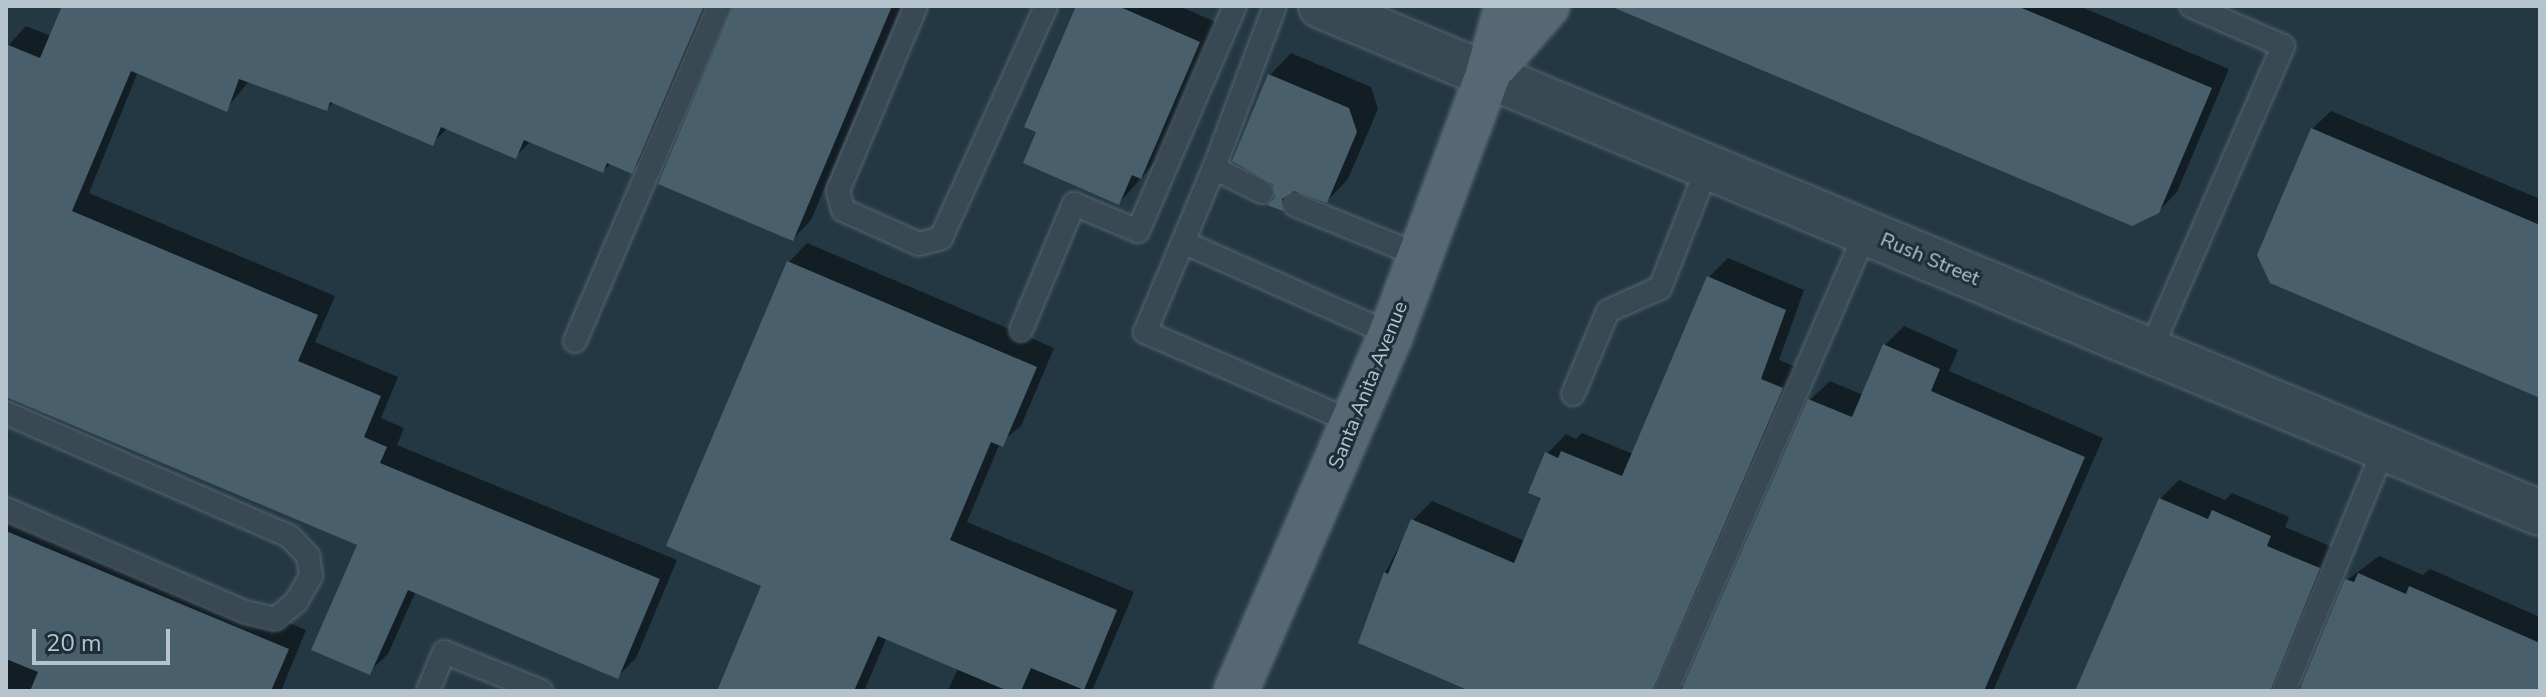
<!DOCTYPE html>
<html>
<head>
<meta charset="utf-8">
<style>
  body { margin:0 }
  #map { position:relative; width:2546px; height:697px; overflow:hidden; background:#243844; font-family:"Nunito Sans",sans-serif }
  div>[style] { position:absolute }
  .shadow>* { inset:0; background:#0007 }
  .building>* { inset:0; background:#49606c }
  .roads { filter:drop-shadow(0 0 2px #566670) drop-shadow(0 0 2px #566670) }
  .service>* { height:22px; margin:-11px; padding:0 11px; transform-origin:11px; border-radius:11px; background:#384953 }
  .tertiary>* { height:44px; margin:-22px; padding:0 22px; transform-origin:22px; border-radius:22px; background:#384953 }
  .primary>* { height:44px; margin:-22px; padding:0 22px; transform-origin:22px; border-radius:22px; background:#566873 }
  span { translate:-50% -50%; white-space:nowrap; text-align:center; line-height:1.15; -webkit-text-stroke:6px #1d2e38; paint-order:stroke }
  .street-label { font-size:20px; color:#b5c3cd }
  .frame { position:absolute; inset:0; border:8px solid #b5c3cd; pointer-events:none }
  .scale { position:absolute; left:32px; top:629px; width:138px; height:36px; box-sizing:border-box; border:4px solid #b5c3cd; border-top:0; padding-left:10px; font-size:24px; line-height:28px; white-space:nowrap; color:#b5c3cd; -webkit-text-stroke:6px #1d2e38; paint-order:stroke }
</style>
</head>
<body>
<div id="map">
  <div class="shadow">
    <i style="clip-path:polygon(64px 6px,713px 6px,650px 153px,631px 171px,611px 163px,603px 171px,532px 140px,516px 156px,448px 128px,432px 143px,334px 102px,326px 109px,249px 81px,226px 109px,137px 74px,89px 193px,335px 296px,315px 342px,398px 377px,381px 418px,404px 428px,397px 445px,677px 560px,636px 658px,617px 677px,416px 591px,388px 654px,369px 672px,360px 544px,6px 395px,6px 48px,26px 26px,51px 36px)"></i>
    <i style="clip-path:polygon(733px 6px,901px 6px,811px 220px,793px 239px)"></i>
    <i style="clip-path:polygon(1079px 6px,1179px 6px,1218px 23px,1159px 158px,1119px 203px,1039px 131px)"></i>
    <i style="clip-path:polygon(1649px 6px,2079px 6px,2229px 69px,2177px 192px,2158px 212px)"></i>
    <i style="clip-path:polygon(1291px 53px,1371px 87px,1378px 109px,1348px 179px,1327px 201px,1300px 191px,1282px 209px,1277px 198px,1270px 75px)"></i>
    <i style="clip-path:polygon(2331px 111px,2540px 199px,2540px 396px,2312px 129px)"></i>
    <i style="clip-path:polygon(807px 243px,1054px 348px,1021px 426px,1000px 443px,967px 522px,1134px 592px,1092px 691px,948px 691px,958px 668px,887px 637px,864px 691px,719px 691px,764px 585px,789px 262px)"></i>
    <i style="clip-path:polygon(1728px 258px,1804px 290px,1779px 360px,1801px 369px,1679px 685px,1686px 686px,1810px 400px,1830px 381px,1863px 395px,1885px 345px,1904px 326px,1958px 350px,1949px 371px,2103px 438px,1993px 691px,1475px 691px,1385px 573px,1413px 520px,1432px 501px,1525px 541px,1543px 497px,1547px 454px,1566px 434px,1576px 439px,1582px 433px,1633px 454px,1709px 277px)"></i>
    <i style="clip-path:polygon(2179px 480px,2225px 500px,2232px 493px,2289px 517px,2285px 527px,2337px 549px,2297px 686px,2304px 684px,2347px 580px,2379px 556px,2423px 575px,2430px 569px,2540px 617px,2540px 691px,2077px 691px,2160px 499px)"></i>
    <i style="clip-path:polygon(6px 505px,306px 630px,281px 691px,6px 691px)"></i>
  </div>
  <div class="building">
    <i style="clip-path:polygon(62px 6px,704px 6px,632px 174px,607px 163px,603px 173px,524px 140px,516px 159px,441px 127px,433px 146px,330px 102px,327px 111px,239px 79px,227px 112px,131px 71px,72px 211px,318px 315px,298px 361px,381px 396px,364px 437px,387px 447px,380px 463px,660px 579px,618px 679px,408px 590px,370px 675px,311px 650px,357px 545px,6px 397px,6px 44px,40px 58px)"></i>
    <i style="clip-path:polygon(733px 6px,892px 6px,793px 241px,658px 184px)"></i>
    <i style="clip-path:polygon(1076px 6px,1118px 6px,1200px 42px,1141px 179px,1132px 175px,1119px 205px,1023px 163px,1036px 132px,1024px 127px)"></i>
    <i style="clip-path:polygon(1610px 6px,2017px 6px,2212px 88px,2159px 213px,2132px 226px)"></i>
    <i style="clip-path:polygon(1268px 74px,1349px 108px,1357px 132px,1327px 203px,1294px 191px,1282px 199px,1283px 211px,1267px 205px,1275px 198px,1273px 184px,1232px 161px)"></i>
    <i style="clip-path:polygon(2311px 128px,2540px 225px,2540px 398px,2270px 283px,2257px 255px)"></i>
    <i style="clip-path:polygon(787px 261px,1037px 367px,1003px 447px,991px 442px,950px 540px,1117px 610px,1084px 690px,1031px 668px,1021px 691px,1008px 691px,878px 636px,854px 691px,717px 691px,761px 586px,666px 546px)"></i>
    <i style="clip-path:polygon(1707px 276px,1786px 310px,1761px 379px,1783px 388px,1652px 691px,1470px 691px,1358px 643px,1384px 572px,1388px 574px,1411px 519px,1514px 563px,1541px 498px,1528px 493px,1545px 452px,1558px 458px,1561px 451px,1622px 476px)"></i>
    <i style="clip-path:polygon(1883px 344px,1940px 369px,1931px 391px,2085px 457px,1984px 691px,1681px 691px,1808px 399px,1852px 417px)"></i>
    <i style="clip-path:polygon(2159px 498px,2208px 519px,2212px 510px,2271px 536px,2267px 546px,2320px 568px,2270px 691px,2075px 691px)"></i>
    <i style="clip-path:polygon(6px 531px,289px 649px,271px 691px,30px 691px,38px 672px,6px 659px)"></i>
    <i style="clip-path:polygon(2358px 573px,2406px 594px,2409px 586px,2540px 643px,2540px 691px,2299px 691px,2345px 579px,2354px 582px)"></i>
  </div>
  <div class="roads">
    <div class="service">
      <i style="left:916px;top:6px;width:201px;rotate:112.9deg"></i>
      <i style="left:838px;top:191px;width:20px;rotate:75deg"></i>
      <i style="left:843px;top:210px;width:83px;rotate:24.1deg"></i>
      <i style="left:919px;top:244px;width:23px;rotate:-15deg"></i>
      <i style="left:941px;top:238px;width:255px;rotate:-65.6deg"></i>
      <i style="left:1214px;top:168px;width:173px;rotate:-69.4deg"></i>
      <i style="left:1262px;top:192px;width:54px;rotate:-153.4deg"></i>
      <i style="left:1214px;top:168px;width:178px;rotate:112.8deg"></i>
      <i style="left:1145px;top:332px;width:229px;rotate:23.4deg"></i>
      <i style="left:1295px;top:205px;width:133px;rotate:22.1deg"></i>
      <i style="left:1183px;top:242px;width:227px;rotate:23.9deg"></i>
      <i style="left:1021px;top:330px;width:137px;rotate:-67.2deg"></i>
      <i style="left:1074px;top:204px;width:69px;rotate:22.9deg"></i>
      <i style="left:1138px;top:231px;width:245px;rotate:-66.7deg"></i>
      <i style="left:575px;top:341px;width:365px;rotate:-66.7deg"></i>
      <i style="left:2150px;top:351px;width:333px;rotate:-66.4deg"></i>
      <i style="left:2283px;top:46px;width:100px;rotate:-156.5deg"></i>
      <i style="left:1573px;top:394px;width:90px;rotate:-67.1deg"></i>
      <i style="left:1608px;top:311px;width:57px;rotate:-23.9deg"></i>
      <i style="left:1660px;top:288px;width:131px;rotate:-68.5deg"></i>
      <i style="left:6px;top:413px;width:309px;rotate:23.5deg"></i>
      <i style="left:289px;top:536px;width:28px;rotate:46deg"></i>
      <i style="left:308px;top:556px;width:20px;rotate:81deg"></i>
      <i style="left:311px;top:576px;width:30px;rotate:120deg"></i>
      <i style="left:296px;top:602px;width:27px;rotate:141deg"></i>
      <i style="left:275px;top:619px;width:31px;rotate:-167deg"></i>
      <i style="left:245px;top:612px;width:260px;rotate:-156.7deg"></i>
      <i style="left:428px;top:691px;width:42px;rotate:-67.7deg"></i>
      <i style="left:444px;top:652px;width:105px;rotate:21.9deg"></i>
      <i style="left:1666px;top:691px;width:501px;rotate:-66.46deg"></i>
      <i style="left:2284px;top:691px;width:263px;rotate:-67.6deg"></i>
    </div>
    <div class="tertiary">
      <i style="left:1321px;top:6px;width:1320px;rotate:22.58deg"></i>
    </div>
    <div class="primary">
      <i style="left:1497px;top:63px;width:76px;rotate:-48.7deg"></i>
      <i style="left:1236px;top:691px;width:389px;rotate:-66.5deg"></i>
      <i style="left:1391px;top:334px;width:278px;rotate:-69.5deg"></i>
      <i style="left:1488px;top:74px;width:71px;rotate:-74.4deg"></i>
    </div>
  </div>
  <div class="street-label">
    <span style="left:1930px;top:259px;rotate:23deg">Rush Street</span>
    <span style="left:1368px;top:385px;rotate:-68deg">Santa Anita Avenue</span>
  </div>
  <div class="frame"></div>
  <div class="scale">20 m</div>
</div>
</body>
</html>
